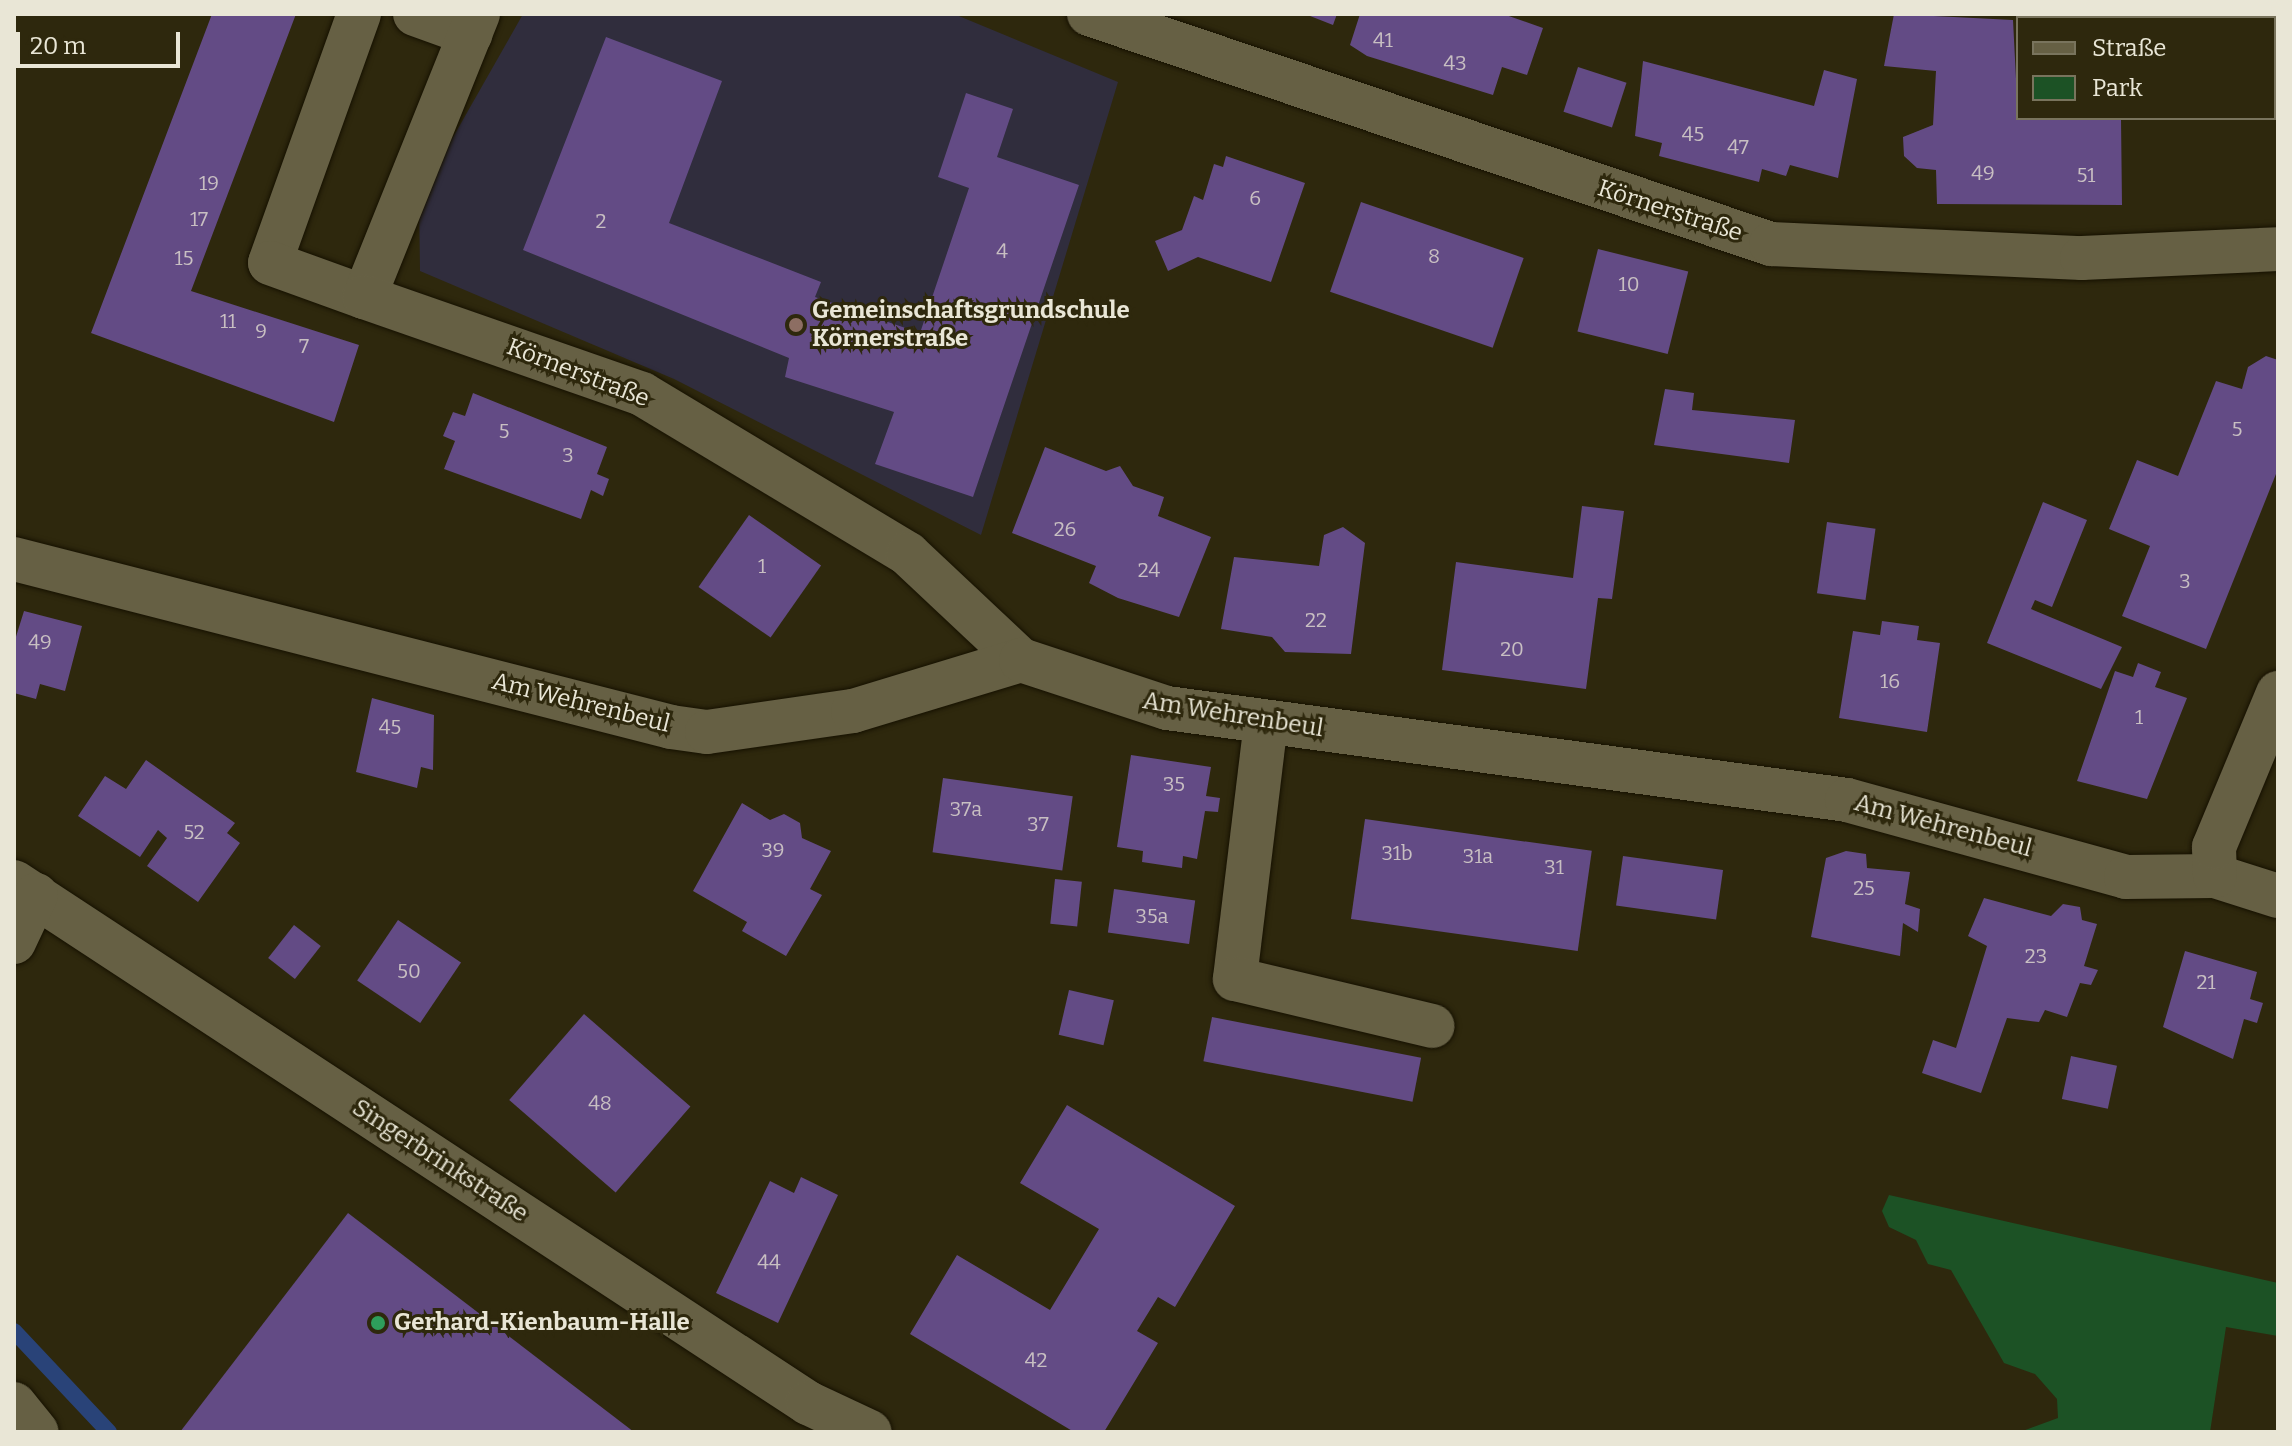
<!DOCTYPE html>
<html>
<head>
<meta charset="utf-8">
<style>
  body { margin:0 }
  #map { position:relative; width:2292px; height:1446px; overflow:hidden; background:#2e280d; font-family:Bitter,serif }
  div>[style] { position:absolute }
  .education>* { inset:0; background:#302d3d }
  .green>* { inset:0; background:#1c5225 }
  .stream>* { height:16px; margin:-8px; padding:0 8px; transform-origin:8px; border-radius:8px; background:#294378 }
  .building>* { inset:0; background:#634b85; transform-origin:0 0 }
  .roads { filter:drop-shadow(0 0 2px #161100) drop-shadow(0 0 2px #161100) }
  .minor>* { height:44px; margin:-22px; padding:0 22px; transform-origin:22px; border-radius:22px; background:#666044 }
  .dots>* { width:22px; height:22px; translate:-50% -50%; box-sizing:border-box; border:4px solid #2e280d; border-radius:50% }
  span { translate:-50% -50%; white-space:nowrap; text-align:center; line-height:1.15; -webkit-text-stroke:6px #2e280d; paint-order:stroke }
  .number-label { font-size:20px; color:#c8bfc2 }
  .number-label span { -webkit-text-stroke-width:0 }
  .street-label { font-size:24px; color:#e9e6d6 }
  .poi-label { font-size:24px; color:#e9e6d6; font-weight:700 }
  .left { translate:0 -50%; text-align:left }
  .frame { position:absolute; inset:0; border:16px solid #e9e6d6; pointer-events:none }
  .legend { position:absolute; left:2016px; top:16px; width:260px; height:104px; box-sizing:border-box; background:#2e280d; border:2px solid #79745d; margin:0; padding:10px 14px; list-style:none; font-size:24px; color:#e9e6d6 }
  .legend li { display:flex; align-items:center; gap:16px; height:40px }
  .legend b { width:40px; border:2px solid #79745d }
  .scale { position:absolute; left:16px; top:32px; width:164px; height:36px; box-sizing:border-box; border:4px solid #e9e6d6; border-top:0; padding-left:10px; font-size:24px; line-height:28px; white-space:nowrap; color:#e9e6d6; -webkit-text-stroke:6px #2e280d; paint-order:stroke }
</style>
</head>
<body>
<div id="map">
  <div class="education">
    <i style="clip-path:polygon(523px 14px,954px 14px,1118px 82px,981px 535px,674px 379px,420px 271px,419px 197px)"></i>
  </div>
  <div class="green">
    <i style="clip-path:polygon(1889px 1195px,2278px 1283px,2278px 1336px,2226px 1327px,2210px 1432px,2020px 1432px,2058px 1418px,2057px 1399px,2035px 1374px,2004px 1363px,1951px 1270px,1928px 1264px,1916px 1240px,1889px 1227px,1882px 1211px)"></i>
  </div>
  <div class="stream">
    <i style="left:14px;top:1331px;width:139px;rotate:46.8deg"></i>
  </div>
  <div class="building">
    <i style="clip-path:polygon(212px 14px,296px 14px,191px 291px,359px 345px,334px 422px,91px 333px)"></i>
    <i style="clip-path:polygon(1305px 14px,1337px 14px,1333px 25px)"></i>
    <i style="clip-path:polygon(1360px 14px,1503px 14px,1543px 28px,1527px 75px,1502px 67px,1493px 95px,1367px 56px,1350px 45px)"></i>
    <i style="clip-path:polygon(1894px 14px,2013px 20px,2018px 118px,2121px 118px,2122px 205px,1937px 204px,1936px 170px,1917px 168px,1904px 156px,1903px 137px,1933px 125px,1936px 71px,1884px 66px)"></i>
    <i style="clip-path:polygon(606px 37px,722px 81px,669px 223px,821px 282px,815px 297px,920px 333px,969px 188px,938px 177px,966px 93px,1013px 109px,997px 157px,1079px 185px,973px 497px,875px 464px,894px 412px,785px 377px,789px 358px,523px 250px)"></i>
    <i style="clip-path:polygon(1643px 61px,1814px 106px,1824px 70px,1857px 79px,1838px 178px,1790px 165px,1786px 176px,1762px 169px,1759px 182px,1659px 156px,1662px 143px,1635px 136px)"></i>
    <i style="left:1578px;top:67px;width:51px;height:47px;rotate:18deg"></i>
    <i style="clip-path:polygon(1226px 156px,1305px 183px,1271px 282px,1198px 257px,1168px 271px,1155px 241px,1182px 230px,1194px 196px,1203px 200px,1214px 164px,1223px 167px)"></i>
    <i style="left:1361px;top:202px;width:172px;height:95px;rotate:19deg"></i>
    <i style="left:1598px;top:249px;width:93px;height:85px;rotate:14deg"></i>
    <i style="clip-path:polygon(2266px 356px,2278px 360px,2278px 469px,2206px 649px,2122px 616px,2150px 546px,2109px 529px,2137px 460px,2178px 476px,2216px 381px,2242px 389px,2248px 367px)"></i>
    <i style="clip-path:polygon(1665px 389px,1694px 393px,1692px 410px,1795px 420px,1789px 463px,1654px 445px)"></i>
    <i style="clip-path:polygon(473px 393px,607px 447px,597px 474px,609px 479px,603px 496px,591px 490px,581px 519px,444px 469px,455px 441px,443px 436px,453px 412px,465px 416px)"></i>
    <i style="clip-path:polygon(1045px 447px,1106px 471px,1120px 466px,1133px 486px,1164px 497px,1158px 516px,1211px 537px,1179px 617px,1118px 598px,1089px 583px,1096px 566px,1012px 533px)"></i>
    <i style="clip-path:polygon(2043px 502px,2087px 520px,2052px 607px,2035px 600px,2031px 609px,2122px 647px,2101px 689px,1987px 643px)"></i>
    <i style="clip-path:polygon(1582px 506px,1624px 511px,1612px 599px,1598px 598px,1586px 689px,1442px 670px,1456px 562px,1573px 578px)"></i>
    <i style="left:749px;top:515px;width:88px;height:88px;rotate:35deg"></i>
    <i style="left:1827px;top:522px;width:49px;height:72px;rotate:8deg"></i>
    <i style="clip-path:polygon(1343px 527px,1365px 543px,1351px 654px,1285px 652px,1272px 637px,1221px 629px,1234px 557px,1319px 566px,1324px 535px)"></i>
    <i style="clip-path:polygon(24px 611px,82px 626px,65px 691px,40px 684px,36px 699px,14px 693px,14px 643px)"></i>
    <i style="clip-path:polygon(1882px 621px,1919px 626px,1917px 640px,1940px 643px,1927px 732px,1839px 718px,1853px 631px,1880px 635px)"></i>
    <i style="clip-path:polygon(2138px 663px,2161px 672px,2155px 687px,2187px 698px,2147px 799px,2077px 781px,2115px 671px,2133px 677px)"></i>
    <i style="clip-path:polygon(372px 698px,434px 715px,433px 770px,421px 767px,417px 788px,356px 772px)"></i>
    <i style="clip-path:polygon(1131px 755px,1211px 767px,1206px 796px,1220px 798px,1218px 812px,1205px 811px,1197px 859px,1183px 856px,1182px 868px,1142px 862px,1143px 851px,1117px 847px)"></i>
    <i style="clip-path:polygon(146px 760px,235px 823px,227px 833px,240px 843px,198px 902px,147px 866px,167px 838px,158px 830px,140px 857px,78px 816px,105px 776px,126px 789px)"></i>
    <i style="left:943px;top:778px;width:131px;height:75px;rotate:8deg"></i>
    <i style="clip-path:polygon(742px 803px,770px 820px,784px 814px,800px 823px,802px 838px,831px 851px,810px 889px,822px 895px,786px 956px,742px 931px,747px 922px,693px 891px)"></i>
    <i style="left:1365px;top:819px;width:229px;height:101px;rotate:8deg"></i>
    <i style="clip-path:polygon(1846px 851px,1866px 854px,1867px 868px,1910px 872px,1905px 904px,1920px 909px,1918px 932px,1903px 923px,1900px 956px,1811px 937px,1826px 858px)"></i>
    <i style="left:1623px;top:856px;width:101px;height:50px;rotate:8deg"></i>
    <i style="left:1055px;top:879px;width:27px;height:45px;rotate:6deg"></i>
    <i style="left:1114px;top:889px;width:82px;height:44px;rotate:8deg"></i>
    <i style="clip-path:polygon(1984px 898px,2051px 916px,2063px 904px,2080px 907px,2082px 920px,2097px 924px,2084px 966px,2098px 970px,2091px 985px,2080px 983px,2067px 1017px,2045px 1010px,2039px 1022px,2007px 1018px,1981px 1093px,1922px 1073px,1933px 1040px,1956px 1048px,1987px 946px,1968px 936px)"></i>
    <i style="left:398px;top:920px;width:76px;height:73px;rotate:34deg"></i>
    <i style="left:294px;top:925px;width:34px;height:42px;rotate:38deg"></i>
    <i style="clip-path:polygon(2185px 951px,2257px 972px,2250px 999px,2263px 1003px,2257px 1023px,2244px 1019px,2233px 1059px,2163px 1027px)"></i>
    <i style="left:1069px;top:990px;width:46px;height:46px;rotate:13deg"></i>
    <i style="left:584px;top:1014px;width:141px;height:114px;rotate:41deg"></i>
    <i style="left:1212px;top:1017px;width:213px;height:45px;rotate:11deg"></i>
    <i style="left:2071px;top:1056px;width:47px;height:44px;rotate:12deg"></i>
    <i style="clip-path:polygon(1067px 1105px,1235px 1206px,1175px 1307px,1158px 1297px,1137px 1331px,1158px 1343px,1104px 1432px,1074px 1432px,910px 1334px,957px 1255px,1050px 1310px,1099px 1229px,1020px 1183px)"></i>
    <i style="clip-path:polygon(801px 1177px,838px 1195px,778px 1323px,716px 1293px,770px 1181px,794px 1193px)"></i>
    <i style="clip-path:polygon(348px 1213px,634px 1432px,180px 1432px)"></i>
  </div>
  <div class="roads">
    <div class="minor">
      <i style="left:359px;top:14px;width:264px;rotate:109.7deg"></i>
      <i style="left:270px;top:263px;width:100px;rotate:19.9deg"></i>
      <i style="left:415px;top:14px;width:59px;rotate:20deg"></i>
      <i style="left:478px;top:14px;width:305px;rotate:111.9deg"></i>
      <i style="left:364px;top:297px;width:294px;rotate:19.2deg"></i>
      <i style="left:642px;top:394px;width:310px;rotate:31deg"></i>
      <i style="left:908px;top:554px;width:155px;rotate:43.2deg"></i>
      <i style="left:1089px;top:14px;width:720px;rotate:18.64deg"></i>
      <i style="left:1771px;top:244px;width:311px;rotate:2.6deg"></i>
      <i style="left:2082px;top:258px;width:196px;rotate:-2.6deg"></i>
      <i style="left:14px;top:559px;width:678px;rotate:14.34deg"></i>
      <i style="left:671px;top:727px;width:36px;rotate:8deg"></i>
      <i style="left:707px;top:732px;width:148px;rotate:-8.2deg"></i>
      <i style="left:853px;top:711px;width:176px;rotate:-16.9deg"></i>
      <i style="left:1021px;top:660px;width:154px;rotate:18.2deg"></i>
      <i style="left:1167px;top:708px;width:686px;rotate:7.7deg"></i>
      <i style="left:1847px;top:800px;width:289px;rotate:15.4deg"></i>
      <i style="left:2126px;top:877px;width:89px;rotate:-0.6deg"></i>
      <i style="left:2215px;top:876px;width:66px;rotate:17.6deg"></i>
      <i style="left:1266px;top:722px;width:259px;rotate:96.9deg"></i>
      <i style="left:1235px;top:979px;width:203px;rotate:13.4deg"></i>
      <i style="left:2215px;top:876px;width:29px;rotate:-92deg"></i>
      <i style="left:2214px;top:847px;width:167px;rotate:-67.4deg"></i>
      <i style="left:14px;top:882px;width:950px;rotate:33.27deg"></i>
      <i style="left:808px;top:1403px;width:68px;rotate:25.1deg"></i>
      <i style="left:14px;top:942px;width:52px;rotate:-64.9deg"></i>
      <i style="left:14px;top:1404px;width:36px;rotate:51deg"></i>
    </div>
  </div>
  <div class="dots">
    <i style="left:796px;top:325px;background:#8d6e63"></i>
    <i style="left:378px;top:1323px;background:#2e9e5b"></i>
  </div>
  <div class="number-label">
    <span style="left:1383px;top:40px">41</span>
    <span style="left:1455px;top:63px">43</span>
    <span style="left:1693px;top:134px">45</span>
    <span style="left:1738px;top:147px">47</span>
    <span style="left:1983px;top:173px">49</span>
    <span style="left:2086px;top:175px">51</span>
    <span style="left:209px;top:183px">19</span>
    <span style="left:1255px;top:198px">6</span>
    <span style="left:199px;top:219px">17</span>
    <span style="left:601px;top:221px">2</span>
    <span style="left:1002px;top:251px">4</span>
    <span style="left:1434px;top:256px">8</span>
    <span style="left:184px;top:258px">15</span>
    <span style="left:1629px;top:284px">10</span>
    <span style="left:228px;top:321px">11</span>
    <span style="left:261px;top:331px">9</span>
    <span style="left:304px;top:346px">7</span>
    <span style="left:2237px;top:429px">5</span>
    <span style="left:504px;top:431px">5</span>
    <span style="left:568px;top:455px">3</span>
    <span style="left:1065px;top:529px">26</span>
    <span style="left:762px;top:566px">1</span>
    <span style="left:1149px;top:570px">24</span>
    <span style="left:2185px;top:581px">3</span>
    <span style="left:1316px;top:620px">22</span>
    <span style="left:40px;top:642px">49</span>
    <span style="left:1512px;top:649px">20</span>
    <span style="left:1890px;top:681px">16</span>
    <span style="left:2139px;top:717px">1</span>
    <span style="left:390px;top:727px">45</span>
    <span style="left:1174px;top:784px">35</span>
    <span style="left:966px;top:809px">37a</span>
    <span style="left:1038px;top:824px">37</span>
    <span style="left:194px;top:832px">52</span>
    <span style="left:773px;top:850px">39</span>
    <span style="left:1397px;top:853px">31b</span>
    <span style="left:1478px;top:856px">31a</span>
    <span style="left:1554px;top:867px">31</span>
    <span style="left:1864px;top:888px">25</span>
    <span style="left:1152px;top:916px">35a</span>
    <span style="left:2036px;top:956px">23</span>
    <span style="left:409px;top:971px">50</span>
    <span style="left:2206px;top:982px">21</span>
    <span style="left:600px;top:1103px">48</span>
    <span style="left:769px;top:1262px">44</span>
    <span style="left:1036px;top:1360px">42</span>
  </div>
  <div class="street-label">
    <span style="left:1670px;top:211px;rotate:18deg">Körnerstraße</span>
    <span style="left:578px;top:373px;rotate:21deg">Körnerstraße</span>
    <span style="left:581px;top:703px;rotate:14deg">Am Wehrenbeul</span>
    <span style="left:1233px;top:715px;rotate:9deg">Am Wehrenbeul</span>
    <span style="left:1943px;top:826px;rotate:15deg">Am Wehrenbeul</span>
    <span style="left:440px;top:1161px;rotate:33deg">Singerbrinkstraße</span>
  </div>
  <div class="poi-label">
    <span class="left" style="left:812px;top:325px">Gemeinschaftsgrundschule<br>Körnerstraße</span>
    <span class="left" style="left:394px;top:1323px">Gerhard-Kienbaum-Halle</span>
  </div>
  <div class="frame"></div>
  <ul class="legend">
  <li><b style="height:10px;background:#666044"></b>Straße</li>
  <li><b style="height:22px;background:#1c5225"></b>Park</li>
  </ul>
  <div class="scale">20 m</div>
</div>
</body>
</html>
